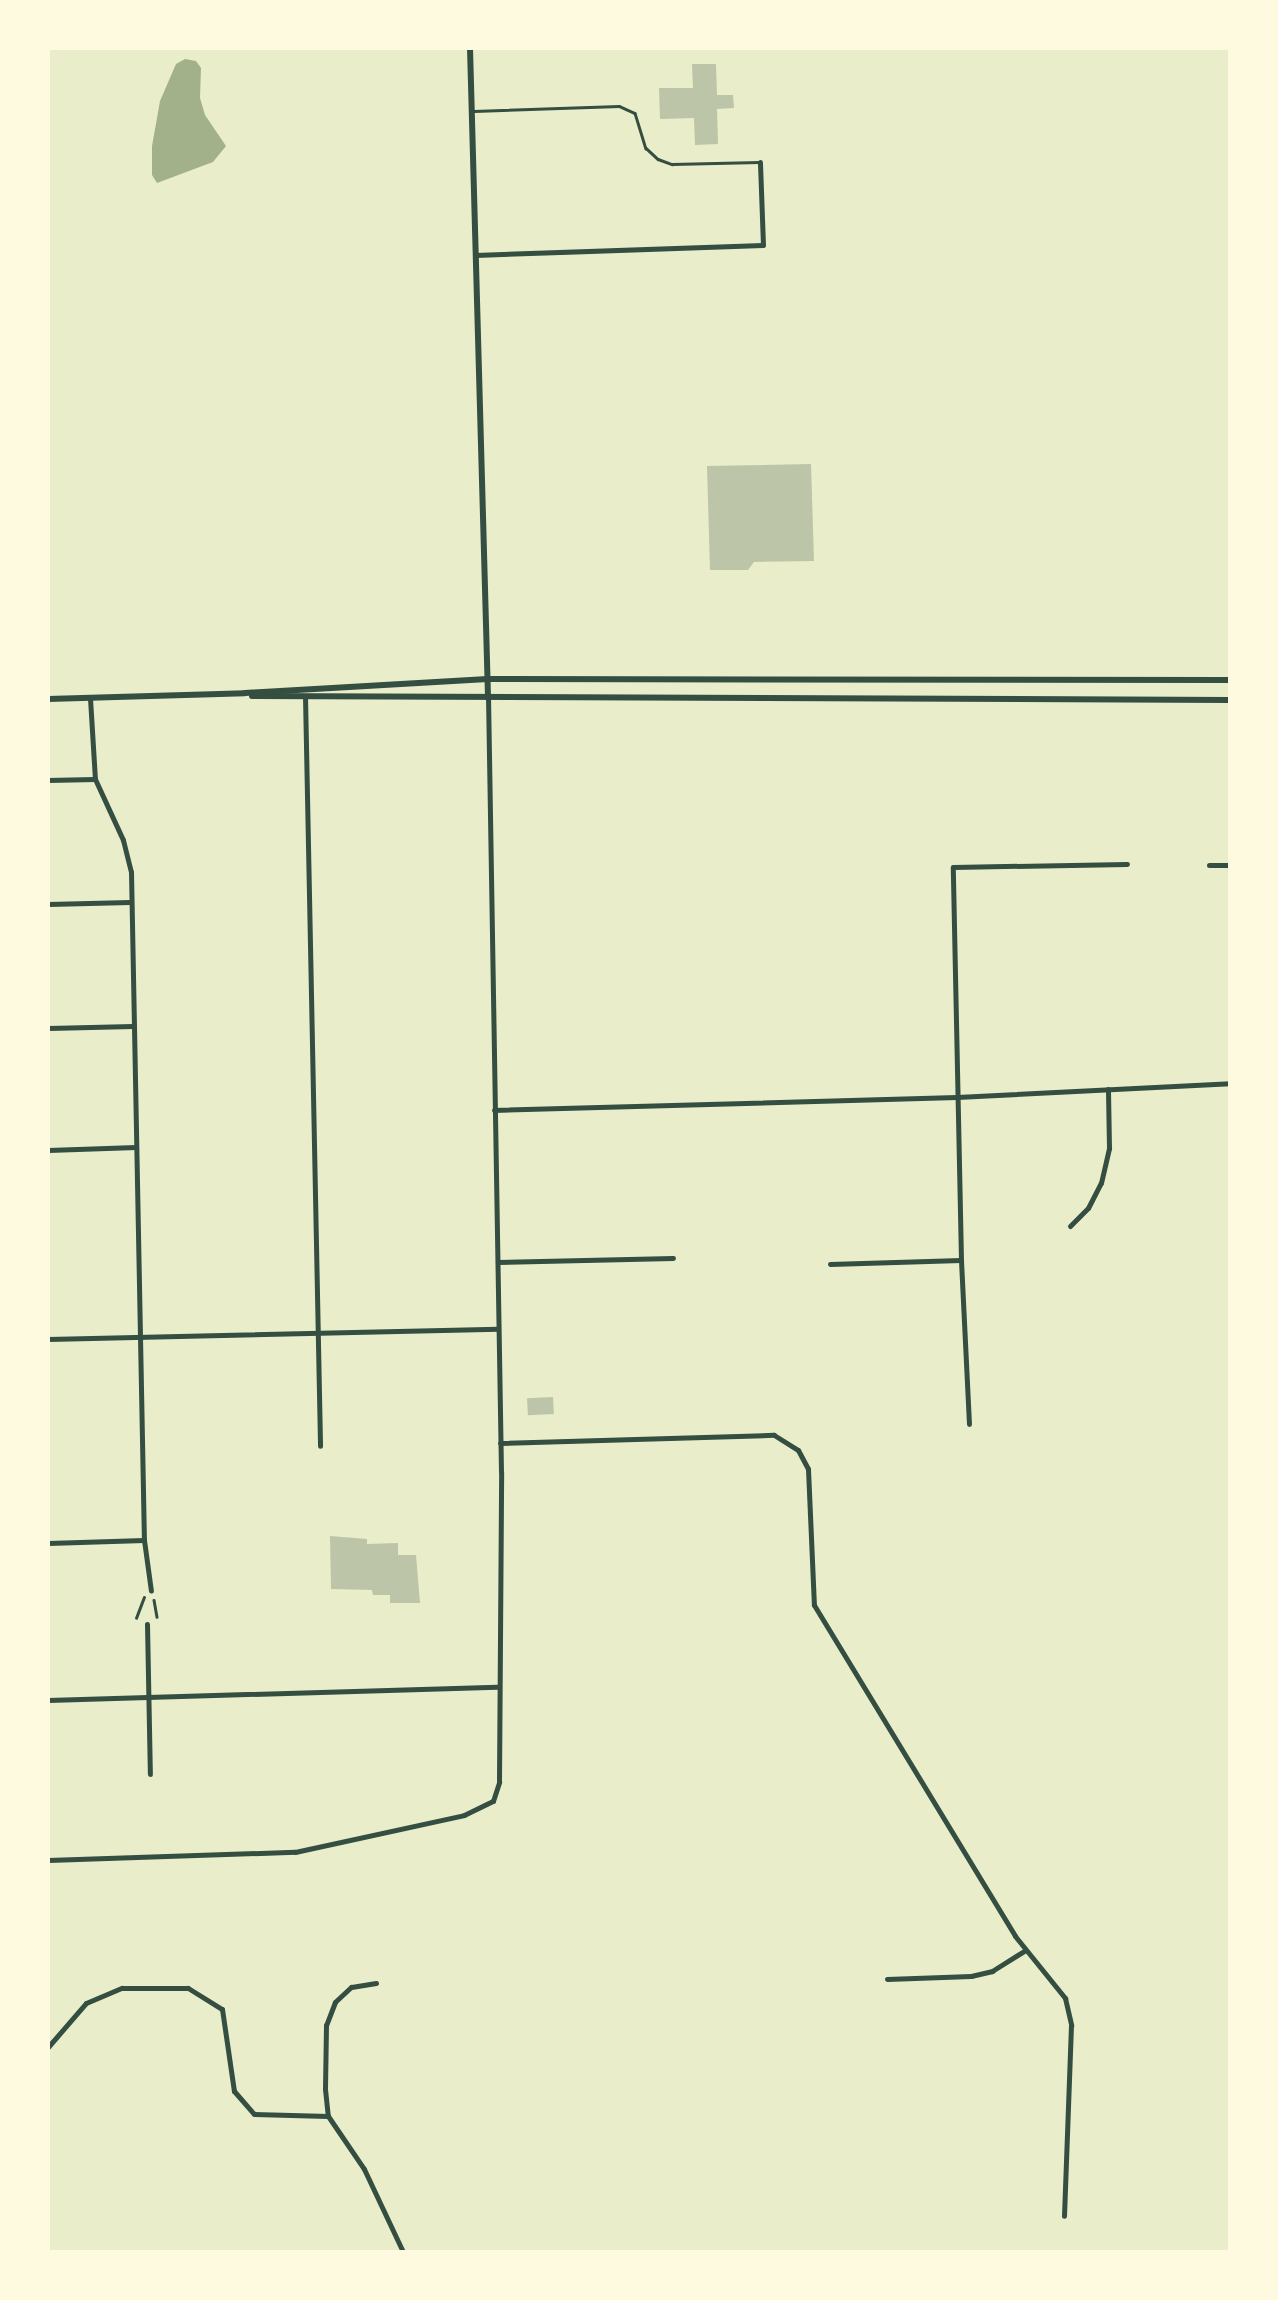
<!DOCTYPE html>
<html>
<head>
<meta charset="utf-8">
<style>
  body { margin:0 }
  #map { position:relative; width:1278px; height:2300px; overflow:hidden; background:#e9edc9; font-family:"DM Sans",sans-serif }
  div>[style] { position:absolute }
  .water>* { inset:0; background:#a3b18a }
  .building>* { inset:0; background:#bcc5a7; transform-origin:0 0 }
  .path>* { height:2.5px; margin:-1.25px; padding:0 1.25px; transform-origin:1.25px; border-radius:1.25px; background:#344e41 }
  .service>* { height:2.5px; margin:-1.25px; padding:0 1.25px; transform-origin:1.25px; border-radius:1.25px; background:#344e41 }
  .minor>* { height:5px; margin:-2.5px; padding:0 2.5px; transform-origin:2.5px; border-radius:2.5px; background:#344e41 }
  .secondary>* { height:6px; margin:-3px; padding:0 3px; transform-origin:3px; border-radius:3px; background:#344e41 }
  span { translate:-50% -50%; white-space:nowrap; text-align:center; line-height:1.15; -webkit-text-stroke:8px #fefae0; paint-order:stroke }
  .frame { position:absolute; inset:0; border:50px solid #fefae0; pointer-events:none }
</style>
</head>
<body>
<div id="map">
  <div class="water">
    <i style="clip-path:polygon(185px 59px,196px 61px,201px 68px,200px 98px,205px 115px,226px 146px,213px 162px,157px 183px,152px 175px,152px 146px,160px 101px,176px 64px)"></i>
  </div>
  <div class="building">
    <i style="clip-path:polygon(692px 64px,716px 64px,717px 95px,733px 95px,734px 108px,717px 109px,718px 144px,695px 145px,694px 118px,660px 119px,659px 88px,693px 88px)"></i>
    <i style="clip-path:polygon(811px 464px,814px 561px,754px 562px,748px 570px,710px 570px,707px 466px)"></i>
    <i style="left:553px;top:1397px;width:17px;height:26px;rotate:87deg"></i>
    <i style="clip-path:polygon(330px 1536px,367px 1539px,367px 1544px,398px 1543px,398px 1555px,416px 1555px,420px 1603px,390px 1603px,390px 1595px,373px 1595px,372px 1590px,331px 1589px)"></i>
  </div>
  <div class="path">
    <i style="left:154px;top:1600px;width:17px;rotate:80deg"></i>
    <i style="left:136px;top:1618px;width:22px;rotate:-69deg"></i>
  </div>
  <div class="service">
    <i style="left:474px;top:111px;width:145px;rotate:-2deg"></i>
    <i style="left:619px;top:106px;width:17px;rotate:24deg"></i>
    <i style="left:635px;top:113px;width:37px;rotate:73deg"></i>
    <i style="left:646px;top:148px;width:16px;rotate:43deg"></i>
    <i style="left:658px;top:159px;width:15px;rotate:20deg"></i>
    <i style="left:672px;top:164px;width:87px;rotate:-1.3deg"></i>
  </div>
  <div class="minor">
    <i style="left:475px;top:255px;width:288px;rotate:-2deg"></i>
    <i style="left:763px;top:245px;width:83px;rotate:-92.1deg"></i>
    <i style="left:305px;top:696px;width:750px;rotate:88.85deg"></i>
    <i style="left:90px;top:698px;width:81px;rotate:86.5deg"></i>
    <i style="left:95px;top:779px;width:67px;rotate:65.3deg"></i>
    <i style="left:123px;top:840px;width:33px;rotate:76deg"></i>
    <i style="left:131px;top:872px;width:668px;rotate:88.89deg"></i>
    <i style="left:144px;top:1540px;width:51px;rotate:82.2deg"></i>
    <i style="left:48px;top:780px;width:47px;rotate:-1.2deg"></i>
    <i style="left:1209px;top:865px;width:21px"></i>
    <i style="left:48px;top:904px;width:82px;rotate:-1.4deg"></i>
    <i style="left:48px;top:1028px;width:85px;rotate:-1.3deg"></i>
    <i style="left:494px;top:1110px;width:463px;rotate:-1.6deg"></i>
    <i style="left:957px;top:1097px;width:273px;rotate:-2.9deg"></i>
    <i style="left:48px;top:1150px;width:88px;rotate:-2deg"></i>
    <i style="left:1070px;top:1226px;width:25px;rotate:-45deg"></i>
    <i style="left:1088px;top:1208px;width:28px;rotate:-63deg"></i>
    <i style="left:1101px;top:1183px;width:36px;rotate:-77deg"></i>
    <i style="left:1109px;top:1148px;width:59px;rotate:-91deg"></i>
    <i style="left:498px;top:1262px;width:175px;rotate:-1.3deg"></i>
    <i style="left:830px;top:1264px;width:131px;rotate:-1.7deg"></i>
    <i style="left:48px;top:1339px;width:450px;rotate:-1.3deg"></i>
    <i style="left:969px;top:1424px;width:164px;rotate:-92.8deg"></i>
    <i style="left:961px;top:1260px;width:393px;rotate:-91.2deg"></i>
    <i style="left:953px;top:867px;width:174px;rotate:-1deg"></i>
    <i style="left:500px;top:1443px;width:274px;rotate:-1.7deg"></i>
    <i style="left:774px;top:1435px;width:28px;rotate:32deg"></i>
    <i style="left:798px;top:1450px;width:21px;rotate:62deg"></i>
    <i style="left:808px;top:1469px;width:136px;rotate:87.5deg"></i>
    <i style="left:814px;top:1605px;width:387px;rotate:58.7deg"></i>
    <i style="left:1015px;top:1936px;width:80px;rotate:51.1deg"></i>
    <i style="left:1065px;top:1998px;width:28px;rotate:77deg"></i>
    <i style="left:1071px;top:2025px;width:191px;rotate:92.1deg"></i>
    <i style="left:48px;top:1543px;width:96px;rotate:-1.8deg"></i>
    <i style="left:147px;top:1624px;width:150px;rotate:88.9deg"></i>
    <i style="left:48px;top:1700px;width:449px;rotate:-1.7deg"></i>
    <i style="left:48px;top:1860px;width:247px;rotate:-1.9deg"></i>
    <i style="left:295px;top:1852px;width:173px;rotate:-12.3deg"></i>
    <i style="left:464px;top:1815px;width:32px;rotate:-26deg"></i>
    <i style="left:493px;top:1801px;width:20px;rotate:-72deg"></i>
    <i style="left:499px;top:1782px;width:310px;rotate:-89.6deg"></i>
    <i style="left:501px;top:1472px;width:774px;rotate:-90.96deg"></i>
    <i style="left:887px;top:1979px;width:84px;rotate:-2deg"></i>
    <i style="left:971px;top:1976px;width:22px;rotate:-13deg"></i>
    <i style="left:992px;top:1971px;width:39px;rotate:-32deg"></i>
    <i style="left:376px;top:1983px;width:25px;rotate:171deg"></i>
    <i style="left:351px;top:1987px;width:22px;rotate:137deg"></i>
    <i style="left:335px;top:2002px;width:25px;rotate:111deg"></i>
    <i style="left:326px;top:2025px;width:64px;rotate:90.9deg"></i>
    <i style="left:325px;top:2089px;width:27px;rotate:84deg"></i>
    <i style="left:328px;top:2116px;width:64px;rotate:55.8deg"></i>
    <i style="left:364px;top:2169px;width:92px;rotate:64.8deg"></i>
    <i style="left:48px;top:2047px;width:58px;rotate:-49.2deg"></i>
    <i style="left:86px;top:2003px;width:39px;rotate:-23deg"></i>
    <i style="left:122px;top:1988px;width:66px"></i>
    <i style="left:188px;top:1988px;width:40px;rotate:32deg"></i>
    <i style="left:222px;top:2009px;width:83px;rotate:81.7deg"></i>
    <i style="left:234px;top:2091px;width:30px;rotate:49deg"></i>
    <i style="left:254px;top:2114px;width:74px;rotate:1.5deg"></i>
  </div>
  <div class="secondary">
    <i style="left:470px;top:48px;width:650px;rotate:88.41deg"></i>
    <i style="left:252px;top:696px;width:978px;rotate:0.23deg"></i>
    <i style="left:48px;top:699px;width:197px;rotate:-1.7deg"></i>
    <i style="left:245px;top:693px;width:243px;rotate:-3.3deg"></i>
    <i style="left:488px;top:679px;width:742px;rotate:0.08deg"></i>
  </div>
  <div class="frame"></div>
</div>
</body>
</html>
